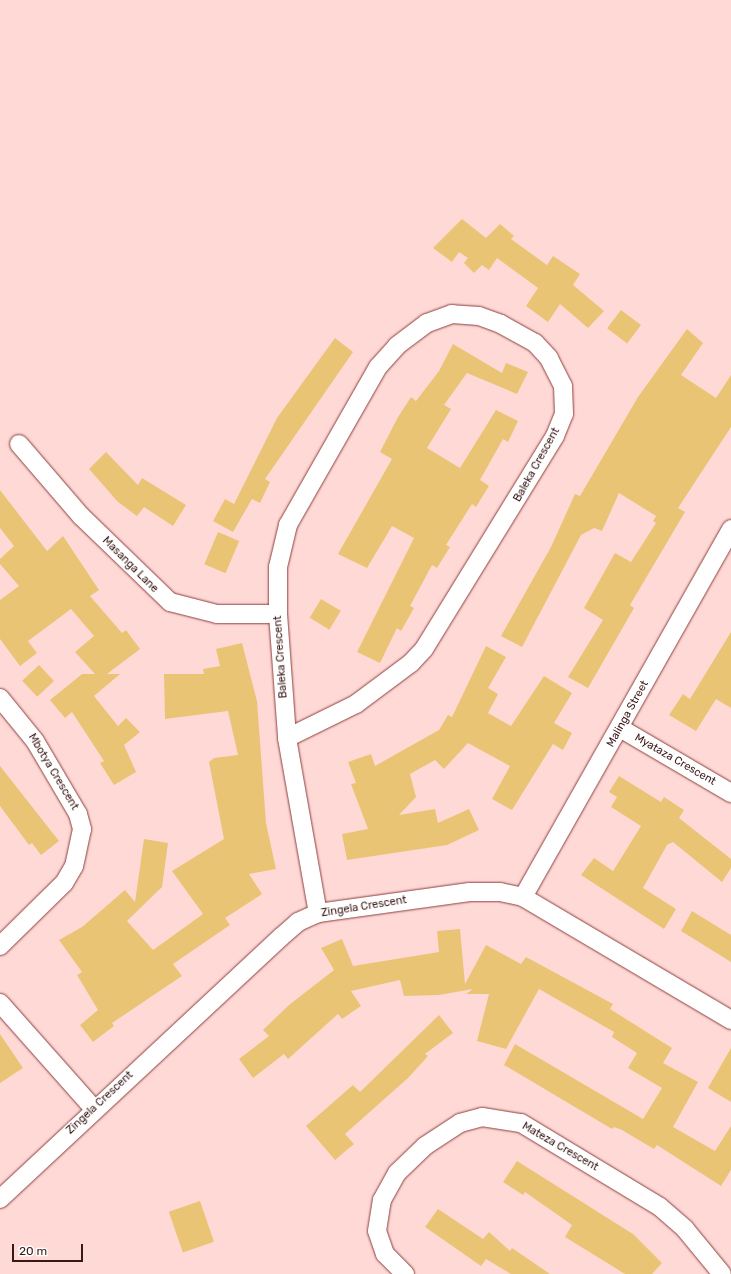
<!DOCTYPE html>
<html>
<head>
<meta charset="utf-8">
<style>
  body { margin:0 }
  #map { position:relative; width:731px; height:1274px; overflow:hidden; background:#ffd9d6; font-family:Rubik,sans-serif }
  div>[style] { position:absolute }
  .building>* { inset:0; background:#eac475; transform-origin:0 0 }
  .roads { filter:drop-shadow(0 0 1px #8d3f3c) drop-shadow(0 0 1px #8d3f3c) }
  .minor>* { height:18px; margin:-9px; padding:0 9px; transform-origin:9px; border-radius:9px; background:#fff }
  span { translate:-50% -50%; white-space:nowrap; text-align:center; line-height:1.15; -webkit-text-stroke:3px #fff; paint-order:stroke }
  .street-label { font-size:11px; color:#3a1817 }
  .scale { position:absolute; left:12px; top:1244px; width:71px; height:18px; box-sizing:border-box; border:2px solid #3a1817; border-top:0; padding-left:5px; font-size:12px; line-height:14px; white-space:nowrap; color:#3a1817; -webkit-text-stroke:3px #fff; paint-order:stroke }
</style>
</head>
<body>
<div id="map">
  <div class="building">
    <i style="clip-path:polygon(462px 219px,486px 238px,500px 224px,514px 236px,511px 239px,547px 265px,553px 256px,580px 274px,573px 285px,604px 311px,588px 328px,560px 304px,548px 322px,526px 306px,538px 288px,497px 258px,489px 270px,482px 265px,474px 273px,464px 263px,468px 258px,459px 252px,452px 262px,433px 248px)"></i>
    <i style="left:621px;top:310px;width:25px;height:23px;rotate:37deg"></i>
    <i style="clip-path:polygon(687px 329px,703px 343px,681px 375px,716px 398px,731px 375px,731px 427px,678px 508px,685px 512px,630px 605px,634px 608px,588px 688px,568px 677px,603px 620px,584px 608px,615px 553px,631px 562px,656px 523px,653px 521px,656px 516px,619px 493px,602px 531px,594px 528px,581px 535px,522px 647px,501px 636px,551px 547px,575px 494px,580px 496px,638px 397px)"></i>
    <i style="clip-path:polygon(335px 338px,353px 352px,265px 479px,270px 482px,260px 503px,252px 499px,233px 532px,213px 521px,225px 499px,234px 504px,277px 418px)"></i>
    <i style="clip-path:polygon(453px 344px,502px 373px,506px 363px,528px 372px,517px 394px,467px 373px,444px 405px,451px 409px,427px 448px,460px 468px,496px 410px,518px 421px,508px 442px,503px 439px,480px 480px,489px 486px,476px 507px,472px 504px,446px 545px,450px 547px,437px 568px,432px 565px,410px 606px,414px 608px,401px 631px,397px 628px,380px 663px,357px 652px,414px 538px,392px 526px,367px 568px,338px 554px,392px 459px,380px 452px,398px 417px,411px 397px,416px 401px,439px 371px)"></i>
    <i style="clip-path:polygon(106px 452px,138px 485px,142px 478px,186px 505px,173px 526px,144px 507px,137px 516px,118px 502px,89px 469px)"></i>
    <i style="clip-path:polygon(0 490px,47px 551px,63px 536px,99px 590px,90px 596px,122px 633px,126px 630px,140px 649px,107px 674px,120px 674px,94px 696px,118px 726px,126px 718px,140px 732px,124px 745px,136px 772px,114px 785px,100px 763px,104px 761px,72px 712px,65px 718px,50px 700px,82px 674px,95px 674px,75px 652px,94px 636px,71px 609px,28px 641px,37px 653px,20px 666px,0 639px,0 600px,19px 586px,0 564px,0 559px,14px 546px,0 528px)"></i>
    <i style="left:218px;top:532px;width:23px;height:35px;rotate:23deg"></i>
    <i style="left:321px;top:599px;width:23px;height:22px;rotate:31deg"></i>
    <i style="clip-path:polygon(731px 632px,731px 708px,716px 699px,696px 731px,669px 715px,683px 694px,690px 699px)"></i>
    <i style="clip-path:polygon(242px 643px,257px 701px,266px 823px,276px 869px,249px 874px,262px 894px,225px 918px,230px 925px,173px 964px,182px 976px,112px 1023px,114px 1026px,93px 1042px,80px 1025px,98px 1010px,77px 975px,82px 972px,59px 940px,82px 927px,125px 890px,135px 902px,144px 839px,168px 843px,162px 887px,127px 921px,153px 950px,203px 914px,172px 871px,224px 839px,209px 762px,214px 758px,238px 755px,228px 711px,165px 719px,164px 674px,204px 674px,203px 669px,220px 666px,216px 649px)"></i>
    <i style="clip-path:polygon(486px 646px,506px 657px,488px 688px,498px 694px,488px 713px,511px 726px,544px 676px,572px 693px,554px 723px,572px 733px,563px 750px,553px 744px,512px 810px,492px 799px,510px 766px,468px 743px,444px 769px,435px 760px,410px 774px,416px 797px,399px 815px,435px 809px,438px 823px,469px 809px,479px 830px,447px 845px,347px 860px,342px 834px,368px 829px,351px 784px,356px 783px,348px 762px,371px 754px,375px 766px,439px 730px,448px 715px,452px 717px)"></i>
    <i style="left:39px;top:665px;width:22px;height:23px;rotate:47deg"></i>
    <i style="clip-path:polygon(0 766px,59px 841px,41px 855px,32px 843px,29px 845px,0 806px)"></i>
    <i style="clip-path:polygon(619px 776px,661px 802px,664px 797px,684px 810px,679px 818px,731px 859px,731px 868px,722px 882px,673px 842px,667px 845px,643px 888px,676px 909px,664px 929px,581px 875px,594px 858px,613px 871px,641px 826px,611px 807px,617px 797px,609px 792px)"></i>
    <i style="clip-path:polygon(692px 911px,731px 935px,731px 962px,681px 931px)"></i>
    <i style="clip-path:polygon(460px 929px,465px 984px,486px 945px,521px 964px,526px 957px,613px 1004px,610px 1009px,672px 1048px,663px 1063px,698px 1082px,673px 1127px,715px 1151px,731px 1126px,731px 1170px,721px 1186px,657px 1145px,654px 1149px,622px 1130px,614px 1127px,612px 1129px,504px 1065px,515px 1044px,643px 1119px,662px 1088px,628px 1068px,637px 1053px,612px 1037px,614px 1032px,539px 989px,506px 1049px,477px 1041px,489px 994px,466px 994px,473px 989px,439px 995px,404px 996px,400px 980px,351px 991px,361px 1006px,342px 1019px,338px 1014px,288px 1059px,284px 1054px,253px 1078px,239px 1059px,269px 1036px,263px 1030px,289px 1005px,334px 970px,321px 948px,342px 939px,353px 966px,439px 952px,437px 931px)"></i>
    <i style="clip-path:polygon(439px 1015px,453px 1033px,425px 1054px,428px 1056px,408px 1078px,345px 1134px,354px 1144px,335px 1160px,306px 1126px,353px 1085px,360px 1092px)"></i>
    <i style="clip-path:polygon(0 1034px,23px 1068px,0 1083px)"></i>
    <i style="clip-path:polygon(731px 1048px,731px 1102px,708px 1088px)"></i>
    <i style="clip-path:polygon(517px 1161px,633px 1234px,662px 1263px,652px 1274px,625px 1274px,565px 1237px,572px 1225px,525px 1192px,523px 1195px,503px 1182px)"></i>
    <i style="left:200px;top:1201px;width:43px;height:33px;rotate:71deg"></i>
    <i style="clip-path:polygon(438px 1209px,483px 1239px,489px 1232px,510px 1251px,512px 1248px,550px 1274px,511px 1274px,486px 1259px,481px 1266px,425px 1227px)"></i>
  </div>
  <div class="roads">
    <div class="minor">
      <i style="left:19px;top:444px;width:95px;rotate:49.3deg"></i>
      <i style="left:81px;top:516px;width:124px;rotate:44deg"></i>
      <i style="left:170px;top:602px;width:49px;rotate:14.3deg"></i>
      <i style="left:217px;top:614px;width:61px"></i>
      <i style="left:0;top:698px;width:55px;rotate:50.9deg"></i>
      <i style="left:35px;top:741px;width:85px;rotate:59.5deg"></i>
      <i style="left:78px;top:814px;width:16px;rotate:75deg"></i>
      <i style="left:82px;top:829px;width:38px;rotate:102deg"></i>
      <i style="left:74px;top:866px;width:20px;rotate:120deg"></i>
      <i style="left:64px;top:883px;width:90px;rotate:135.5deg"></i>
      <i style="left:620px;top:728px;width:129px;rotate:30.4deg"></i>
      <i style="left:287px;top:738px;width:77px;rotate:-26.2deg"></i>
      <i style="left:356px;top:704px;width:69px;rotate:-36.7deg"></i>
      <i style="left:411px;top:663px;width:19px;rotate:-47deg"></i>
      <i style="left:424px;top:649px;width:250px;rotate:-58.4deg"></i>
      <i style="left:555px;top:436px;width:24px;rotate:-68deg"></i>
      <i style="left:564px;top:414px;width:28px;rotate:-92deg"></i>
      <i style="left:563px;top:386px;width:31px;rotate:-117deg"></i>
      <i style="left:549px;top:358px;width:21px;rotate:-133deg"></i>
      <i style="left:535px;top:343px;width:39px;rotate:-151deg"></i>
      <i style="left:501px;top:324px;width:23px;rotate:-160deg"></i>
      <i style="left:479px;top:316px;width:27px;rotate:-176deg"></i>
      <i style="left:452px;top:314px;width:27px;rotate:160deg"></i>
      <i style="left:427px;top:323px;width:38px;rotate:143deg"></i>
      <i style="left:397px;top:346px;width:28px;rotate:132deg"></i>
      <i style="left:378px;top:367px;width:182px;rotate:119.7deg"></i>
      <i style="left:288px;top:525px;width:43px;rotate:103.4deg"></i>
      <i style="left:278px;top:567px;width:47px;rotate:90deg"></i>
      <i style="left:278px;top:614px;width:124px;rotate:85.8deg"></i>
      <i style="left:287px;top:738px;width:178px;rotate:80deg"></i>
      <i style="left:523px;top:897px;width:423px;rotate:-60.5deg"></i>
      <i style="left:0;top:1003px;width:142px;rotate:48.4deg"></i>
      <i style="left:0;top:1199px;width:384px;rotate:-43deg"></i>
      <i style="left:281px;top:937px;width:23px;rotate:-41deg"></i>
      <i style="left:298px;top:922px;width:22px;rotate:-24deg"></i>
      <i style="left:318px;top:913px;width:153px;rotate:-7.9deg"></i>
      <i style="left:470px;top:892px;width:30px"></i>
      <i style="left:500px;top:892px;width:24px;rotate:12deg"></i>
      <i style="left:523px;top:897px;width:242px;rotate:30.6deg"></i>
      <i style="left:405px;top:1274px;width:28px;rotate:-135deg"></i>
      <i style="left:385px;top:1254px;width:24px;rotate:-109deg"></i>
      <i style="left:377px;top:1231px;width:31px;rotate:-81deg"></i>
      <i style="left:382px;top:1200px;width:31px;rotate:-61deg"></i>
      <i style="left:397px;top:1173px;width:39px;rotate:-44deg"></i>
      <i style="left:425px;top:1146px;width:42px;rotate:-33.3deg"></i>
      <i style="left:460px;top:1123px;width:23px;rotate:-15deg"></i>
      <i style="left:482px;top:1117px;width:39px;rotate:9deg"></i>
      <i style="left:521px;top:1123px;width:162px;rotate:31.1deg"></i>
      <i style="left:660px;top:1207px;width:33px;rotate:41deg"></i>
      <i style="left:685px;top:1229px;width:58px;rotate:50.6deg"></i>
    </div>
  </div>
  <div class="street-label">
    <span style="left:537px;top:465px;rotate:-61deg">Baleka Crescent</span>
    <span style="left:130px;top:565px;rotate:45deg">Masanga Lane</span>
    <span style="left:281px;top:657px;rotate:-94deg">Baleka Crescent</span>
    <span style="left:628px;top:714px;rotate:-61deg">Malinga Street</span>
    <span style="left:675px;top:760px;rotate:30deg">Myataza Crescent</span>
    <span style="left:53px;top:772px;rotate:59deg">Mbotya Crescent</span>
    <span style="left:364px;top:907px;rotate:-9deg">Zingela Crescent</span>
    <span style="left:100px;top:1103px;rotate:-43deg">Zingela Crescent</span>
    <span style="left:560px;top:1147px;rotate:30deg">Mateza Crescent</span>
  </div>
  <div class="scale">20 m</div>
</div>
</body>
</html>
